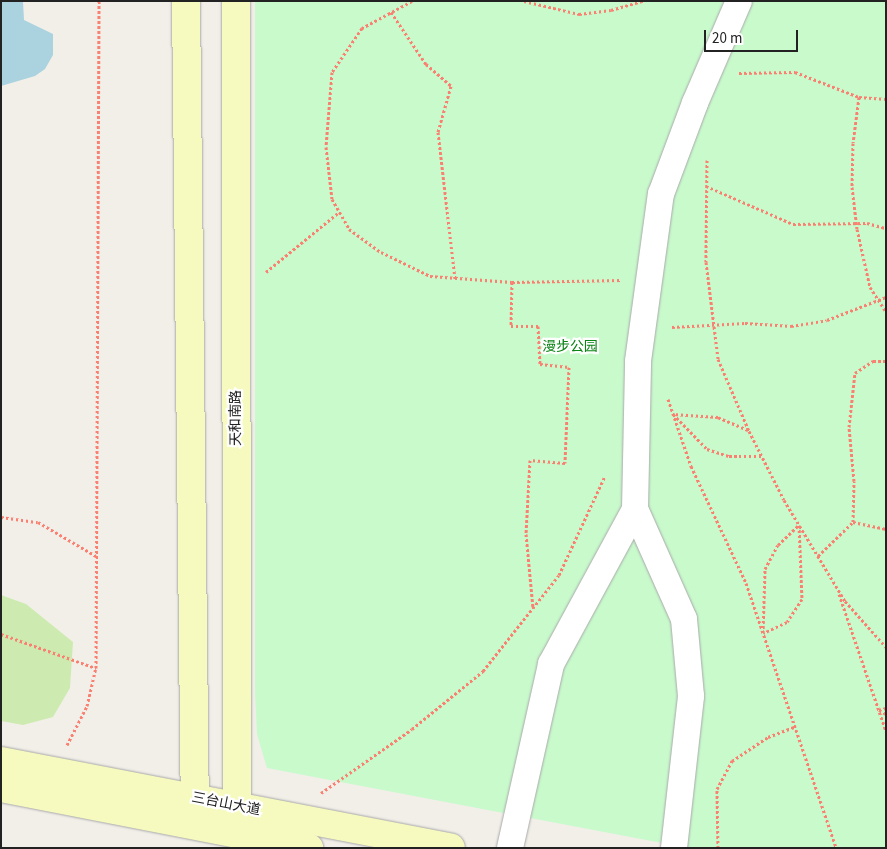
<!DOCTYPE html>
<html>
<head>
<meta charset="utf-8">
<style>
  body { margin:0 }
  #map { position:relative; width:887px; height:849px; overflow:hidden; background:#f2efe9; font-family:"Source Sans 3","Noto Sans SC",sans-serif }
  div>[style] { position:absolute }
  .grass>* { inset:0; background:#cdebb0 }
  .park>* { inset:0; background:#c8facc }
  .water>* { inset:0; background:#aad3df }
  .path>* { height:3px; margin-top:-1.5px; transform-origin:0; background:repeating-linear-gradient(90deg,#fa8072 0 2.5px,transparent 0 5px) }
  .roads { filter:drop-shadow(0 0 1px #a9a9a9) drop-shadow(0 0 1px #a9a9a9) }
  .street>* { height:26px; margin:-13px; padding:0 13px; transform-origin:13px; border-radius:13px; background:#fff }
  .secondary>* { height:28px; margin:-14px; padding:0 14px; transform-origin:14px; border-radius:14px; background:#f7fabf }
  span { translate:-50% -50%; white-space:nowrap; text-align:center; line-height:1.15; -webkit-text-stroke:4.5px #fff; paint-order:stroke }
  .park-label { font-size:14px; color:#0c8416 }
  .street-label { font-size:14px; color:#222 }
  .frame { position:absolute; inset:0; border:2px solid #222; pointer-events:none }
  .scale { position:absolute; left:704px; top:30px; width:94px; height:22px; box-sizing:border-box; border:2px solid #222; border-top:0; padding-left:6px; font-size:15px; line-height:18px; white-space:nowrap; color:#222; -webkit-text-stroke:4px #fff; paint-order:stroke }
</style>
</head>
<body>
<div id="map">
  <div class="grass">
    <i style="clip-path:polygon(1px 595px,26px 604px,73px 642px,70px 688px,53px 717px,23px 725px,1px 721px)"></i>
  </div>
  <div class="park">
    <i style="clip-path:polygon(255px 1px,886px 1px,886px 848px,683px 847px,267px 768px,257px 734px,255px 693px)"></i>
  </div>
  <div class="water">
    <i style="clip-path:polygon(1px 1px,23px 1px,24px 20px,53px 34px,53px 55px,45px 69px,35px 76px,1px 86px)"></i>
  </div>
  <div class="path">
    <i style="left:412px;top:1px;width:57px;rotate:151.6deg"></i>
    <i style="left:362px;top:28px;width:53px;rotate:124.3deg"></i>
    <i style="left:332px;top:72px;width:75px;rotate:94.6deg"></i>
    <i style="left:326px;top:147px;width:52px;rotate:83.4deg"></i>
    <i style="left:332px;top:199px;width:34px;rotate:60deg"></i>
    <i style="left:349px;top:229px;width:39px;rotate:36deg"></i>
    <i style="left:381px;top:252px;width:55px;rotate:26.1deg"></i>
    <i style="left:430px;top:276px;width:82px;rotate:4.2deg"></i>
    <i style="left:512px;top:282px;width:109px;rotate:-1.1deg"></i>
    <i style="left:524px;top:1px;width:57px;rotate:13.3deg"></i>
    <i style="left:579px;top:14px;width:32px;rotate:-7deg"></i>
    <i style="left:611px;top:10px;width:33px;rotate:-16deg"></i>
    <i style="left:391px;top:12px;width:63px;rotate:56.1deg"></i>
    <i style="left:426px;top:64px;width:33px;rotate:41deg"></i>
    <i style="left:451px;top:86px;width:48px;rotate:105.8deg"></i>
    <i style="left:438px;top:132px;width:148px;rotate:83.4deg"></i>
    <i style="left:739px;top:73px;width:56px;rotate:-1deg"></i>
    <i style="left:795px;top:72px;width:69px;rotate:21.3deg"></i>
    <i style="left:859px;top:97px;width:27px;rotate:4deg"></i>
    <i style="left:859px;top:97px;width:46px;rotate:97.4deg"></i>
    <i style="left:853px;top:143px;width:44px;rotate:91.3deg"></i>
    <i style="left:852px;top:187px;width:42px;rotate:83.2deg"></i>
    <i style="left:857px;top:229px;width:59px;rotate:77.4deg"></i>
    <i style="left:870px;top:287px;width:30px;rotate:57deg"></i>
    <i style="left:707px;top:160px;width:102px;rotate:90.6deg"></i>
    <i style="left:706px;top:262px;width:98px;rotate:82.9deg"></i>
    <i style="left:718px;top:359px;width:78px;rotate:66.7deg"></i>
    <i style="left:749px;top:431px;width:77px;rotate:63.1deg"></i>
    <i style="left:784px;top:500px;width:118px;rotate:58.9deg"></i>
    <i style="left:845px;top:601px;width:62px;rotate:48.3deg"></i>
    <i style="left:706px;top:186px;width:95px;rotate:23.6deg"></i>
    <i style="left:793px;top:224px;width:74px;rotate:-0.8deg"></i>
    <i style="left:867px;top:223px;width:20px;rotate:15deg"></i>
    <i style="left:266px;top:272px;width:94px;rotate:-39.4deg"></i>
    <i style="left:512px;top:282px;width:44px;rotate:91.3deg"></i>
    <i style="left:511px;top:326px;width:27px"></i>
    <i style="left:538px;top:326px;width:38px;rotate:87deg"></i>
    <i style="left:540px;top:364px;width:29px;rotate:6deg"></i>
    <i style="left:569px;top:367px;width:96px;rotate:92.4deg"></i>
    <i style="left:565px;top:463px;width:35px;rotate:-175deg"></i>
    <i style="left:530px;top:460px;width:74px;rotate:93.1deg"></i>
    <i style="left:526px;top:534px;width:74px;rotate:84.6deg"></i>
    <i style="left:672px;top:327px;width:73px;rotate:-3.1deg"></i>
    <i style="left:745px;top:323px;width:46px;rotate:3.7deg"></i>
    <i style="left:791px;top:326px;width:36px;rotate:-9deg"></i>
    <i style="left:827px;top:320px;width:63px;rotate:-21.3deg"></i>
    <i style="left:668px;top:399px;width:71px;rotate:71.1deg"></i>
    <i style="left:691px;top:466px;width:129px;rotate:64.8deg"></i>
    <i style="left:746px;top:583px;width:280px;rotate:71.2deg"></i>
    <i style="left:748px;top:430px;width:33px;rotate:-157deg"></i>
    <i style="left:718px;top:417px;width:45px;rotate:-176.2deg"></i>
    <i style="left:673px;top:414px;width:49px;rotate:45.8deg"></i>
    <i style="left:707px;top:449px;width:23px;rotate:18deg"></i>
    <i style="left:729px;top:456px;width:33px"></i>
    <i style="left:1px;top:517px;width:37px;rotate:8deg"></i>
    <i style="left:38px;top:522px;width:67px;rotate:30.4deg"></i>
    <i style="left:853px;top:522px;width:34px;rotate:12deg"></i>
    <i style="left:799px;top:525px;width:74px;rotate:87.7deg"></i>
    <i style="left:802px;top:599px;width:27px;rotate:123deg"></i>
    <i style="left:787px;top:622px;width:26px;rotate:155deg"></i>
    <i style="left:763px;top:633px;width:64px;rotate:-88.2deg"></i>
    <i style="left:765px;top:569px;width:27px;rotate:-62deg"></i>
    <i style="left:778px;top:545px;width:29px;rotate:-44deg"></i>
    <i style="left:818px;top:556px;width:49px;rotate:-44.2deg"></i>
    <i style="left:853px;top:522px;width:41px;rotate:-88.6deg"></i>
    <i style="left:854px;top:481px;width:54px;rotate:-95.3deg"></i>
    <i style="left:849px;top:427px;width:54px;rotate:-83.7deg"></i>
    <i style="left:855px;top:373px;width:22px;rotate:-34deg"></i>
    <i style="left:873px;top:361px;width:13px"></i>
    <i style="left:839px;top:594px;width:145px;rotate:71.1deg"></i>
    <i style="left:1px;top:634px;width:101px;rotate:19.7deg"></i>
    <i style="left:886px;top:708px;width:7px;rotate:164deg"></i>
    <i style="left:879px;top:710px;width:8px;rotate:30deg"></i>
    <i style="left:67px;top:745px;width:44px;rotate:-62.9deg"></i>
    <i style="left:87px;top:706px;width:39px;rotate:-77deg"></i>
    <i style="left:96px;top:668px;width:667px;rotate:-89.74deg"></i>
    <i style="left:321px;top:793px;width:111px;rotate:-35.1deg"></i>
    <i style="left:412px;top:729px;width:92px;rotate:-39.2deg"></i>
    <i style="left:483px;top:671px;width:122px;rotate:-51.6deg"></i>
    <i style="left:559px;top:575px;width:109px;rotate:-65.1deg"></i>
    <i style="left:718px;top:848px;width:59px;rotate:-91deg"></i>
    <i style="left:717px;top:789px;width:32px;rotate:-62deg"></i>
    <i style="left:732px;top:761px;width:43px;rotate:-33.7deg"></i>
    <i style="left:768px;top:737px;width:30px;rotate:-21deg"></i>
  </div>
  <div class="roads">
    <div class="street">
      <i style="left:510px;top:848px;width:189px;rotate:-77.4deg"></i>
      <i style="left:551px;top:664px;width:176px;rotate:-61.5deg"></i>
      <i style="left:674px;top:848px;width:153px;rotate:-83.6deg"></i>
      <i style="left:691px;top:696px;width:77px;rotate:-95.2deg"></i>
      <i style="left:684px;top:619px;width:120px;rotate:-114deg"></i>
      <i style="left:635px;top:509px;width:148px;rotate:-88.8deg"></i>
      <i style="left:638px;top:361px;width:169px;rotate:-82.2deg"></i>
      <i style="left:661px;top:194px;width:97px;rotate:-69.5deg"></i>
      <i style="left:695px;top:103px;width:111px;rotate:-66.7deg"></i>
    </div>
    <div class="secondary">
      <i style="left:186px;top:1px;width:824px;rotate:89.37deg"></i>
      <i style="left:236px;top:1px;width:833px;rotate:89.93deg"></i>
      <i style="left:1px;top:761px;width:458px;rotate:10.9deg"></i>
      <i style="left:1px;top:788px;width:314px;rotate:11deg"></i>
    </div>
  </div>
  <div class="park-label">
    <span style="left:570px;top:347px">漫步公园</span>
  </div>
  <div class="street-label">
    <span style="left:236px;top:418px;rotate:-90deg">天和南路</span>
    <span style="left:226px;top:804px;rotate:11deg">三台山大道</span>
  </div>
  <div class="frame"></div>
  <div class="scale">20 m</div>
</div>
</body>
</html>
